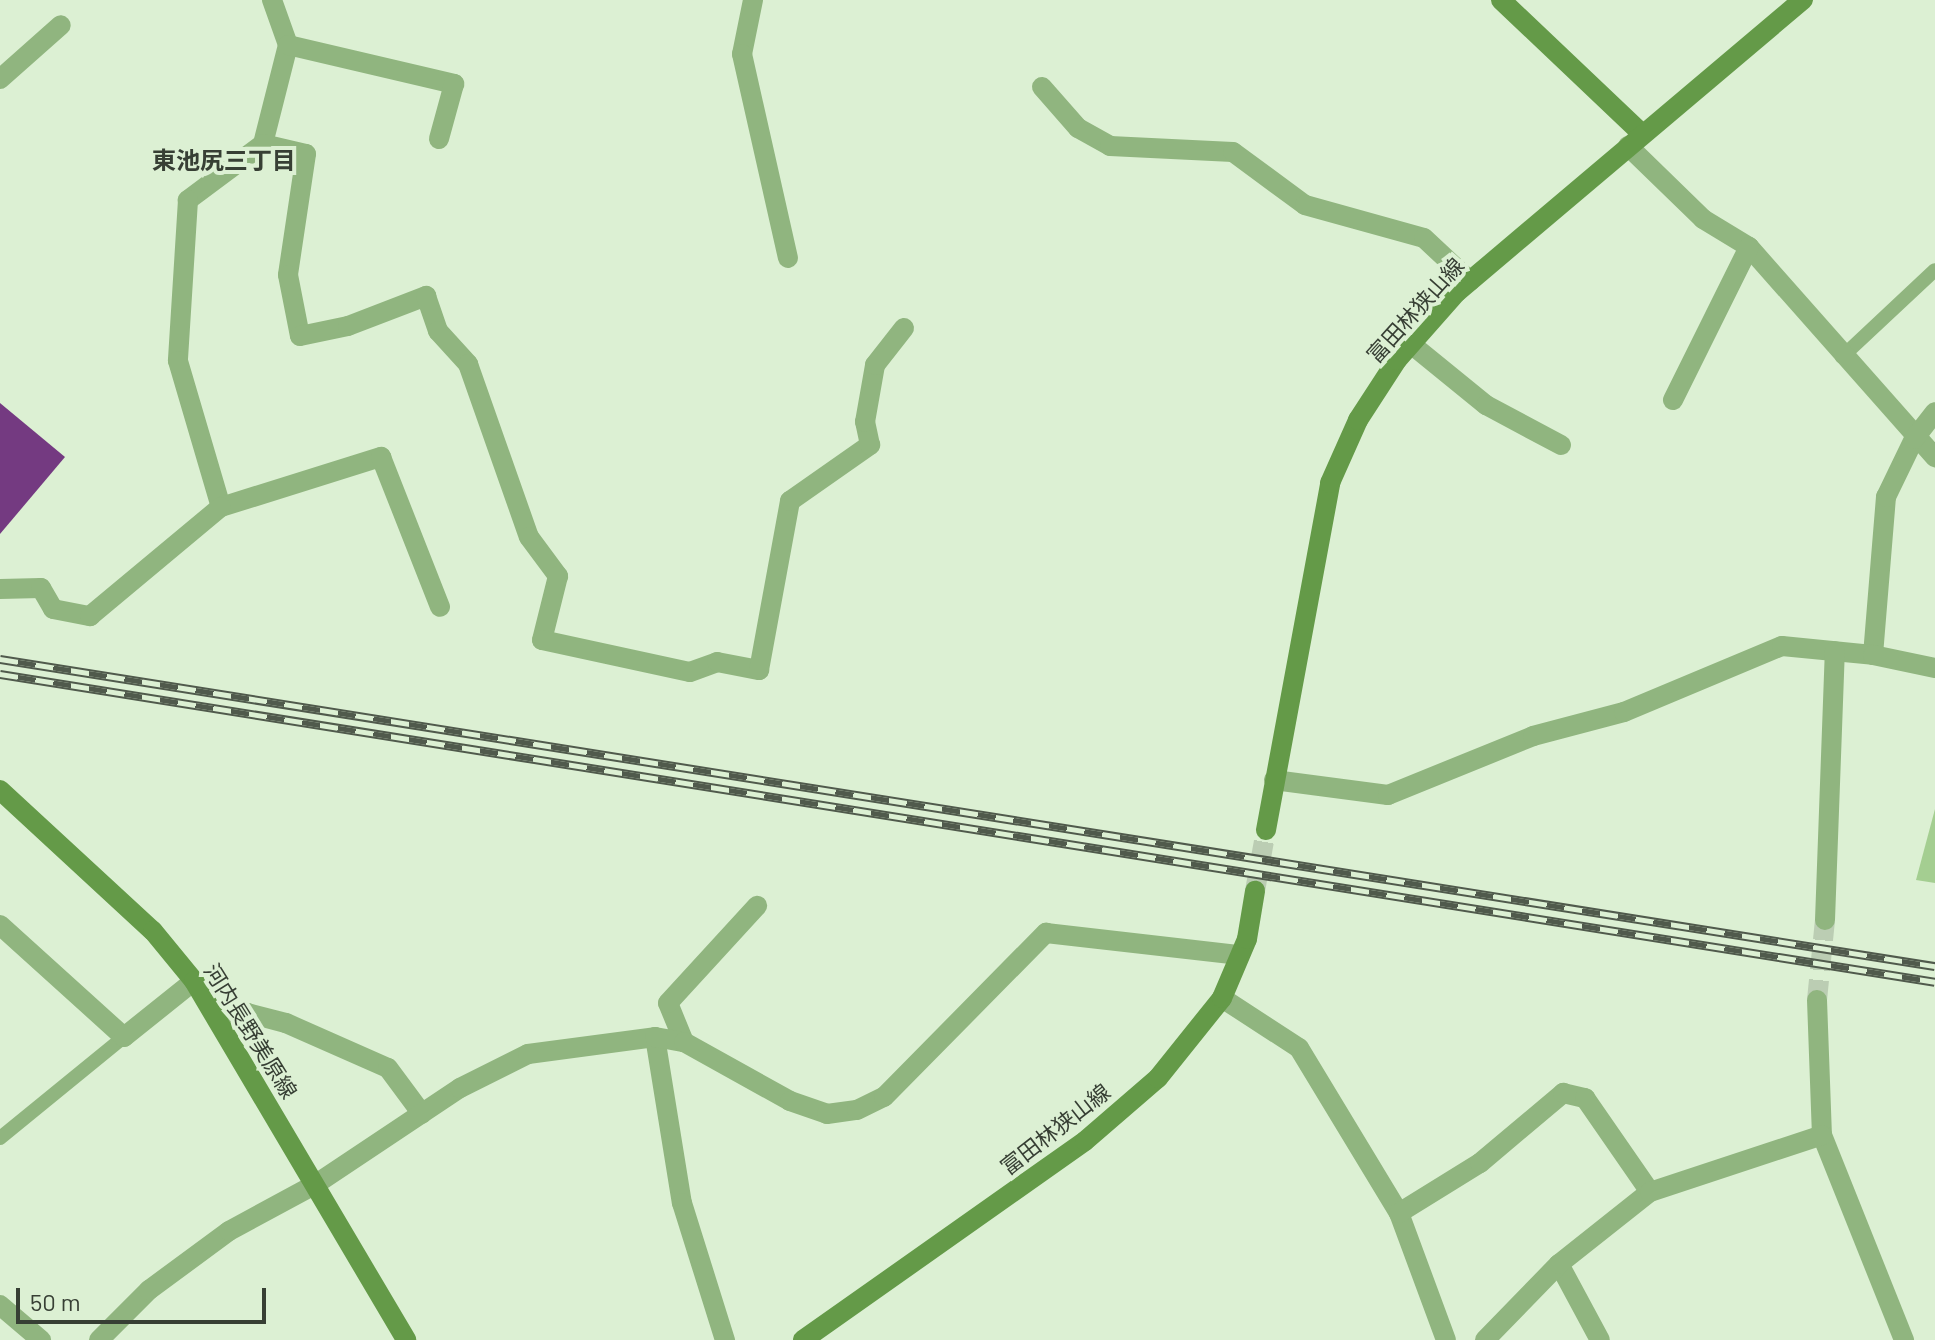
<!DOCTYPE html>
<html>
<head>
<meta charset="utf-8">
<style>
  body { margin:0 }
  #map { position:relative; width:1935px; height:1340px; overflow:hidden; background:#dcf0d3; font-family:Barlow,"Noto Sans JP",sans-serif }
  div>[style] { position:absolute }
  .green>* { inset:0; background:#a4ce91 }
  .building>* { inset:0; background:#743a81 }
  .street-tunnel>* { height:20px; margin-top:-10px; transform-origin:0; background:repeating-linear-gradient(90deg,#bbcdb3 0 20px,transparent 0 30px) }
  .secondary-tunnel>* { height:20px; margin-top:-10px; transform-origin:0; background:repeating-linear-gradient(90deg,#bbcdb3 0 20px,transparent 0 30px) }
  .lane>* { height:14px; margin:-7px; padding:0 7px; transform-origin:7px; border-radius:7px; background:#90b57f }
  .street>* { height:20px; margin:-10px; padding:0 10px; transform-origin:10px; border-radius:10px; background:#90b57f }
  .secondary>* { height:20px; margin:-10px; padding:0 10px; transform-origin:10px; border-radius:10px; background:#649a48 }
  .rail>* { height:9px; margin-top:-4.5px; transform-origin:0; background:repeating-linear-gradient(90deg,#dcf0d3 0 18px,#505a4c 0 36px); box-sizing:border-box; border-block:2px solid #505a4c }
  span { translate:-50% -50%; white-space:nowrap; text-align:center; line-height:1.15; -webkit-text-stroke:8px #dcf0d3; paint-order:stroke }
  .street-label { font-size:22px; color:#373f34 }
  .neighbourhood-label { font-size:24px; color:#373f34; font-weight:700 }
  .scale { position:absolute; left:16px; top:1288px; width:250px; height:36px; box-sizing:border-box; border:4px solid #373f34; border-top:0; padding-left:10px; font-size:24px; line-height:28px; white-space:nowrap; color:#373f34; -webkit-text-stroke:6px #dcf0d3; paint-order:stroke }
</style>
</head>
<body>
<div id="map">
  <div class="green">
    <i style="clip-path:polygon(1935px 809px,1935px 883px,1916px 880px)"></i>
  </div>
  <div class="building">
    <i style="clip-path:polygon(0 403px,65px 457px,0 534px)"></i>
  </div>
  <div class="street-tunnel">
    <i style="left:1817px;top:1000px;width:80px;rotate:-84.3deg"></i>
  </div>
  <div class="secondary-tunnel">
    <i style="left:1255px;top:891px;width:62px;rotate:-79.8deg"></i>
  </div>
  <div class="lane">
    <i style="left:1842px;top:357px;width:127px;rotate:-43.1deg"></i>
    <i style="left:0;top:1138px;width:160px;rotate:-39.2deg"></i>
  </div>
  <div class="street">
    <i style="left:272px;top:0;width:48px;rotate:70.4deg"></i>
    <i style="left:288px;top:45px;width:102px;rotate:104.2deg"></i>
    <i style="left:263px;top:144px;width:94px;rotate:143.3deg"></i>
    <i style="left:188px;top:200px;width:161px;rotate:93.6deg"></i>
    <i style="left:178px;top:361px;width:152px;rotate:73.6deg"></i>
    <i style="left:221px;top:507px;width:168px;rotate:-17.4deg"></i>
    <i style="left:381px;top:457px;width:161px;rotate:68.5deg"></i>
    <i style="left:753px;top:0;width:55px;rotate:101.5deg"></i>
    <i style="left:742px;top:54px;width:209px;rotate:77.3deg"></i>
    <i style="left:288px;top:45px;width:171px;rotate:13.2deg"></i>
    <i style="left:454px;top:84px;width:57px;rotate:105.3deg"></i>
    <i style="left:0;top:79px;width:81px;rotate:-41.5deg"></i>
    <i style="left:1042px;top:87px;width:55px;rotate:48.7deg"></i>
    <i style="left:1078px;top:128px;width:37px;rotate:29deg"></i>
    <i style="left:1110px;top:146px;width:123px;rotate:2.8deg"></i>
    <i style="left:1233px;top:152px;width:89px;rotate:36.4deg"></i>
    <i style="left:1305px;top:205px;width:123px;rotate:15.5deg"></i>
    <i style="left:1424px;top:238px;width:63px;rotate:43.1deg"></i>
    <i style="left:263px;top:144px;width:44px;rotate:13.1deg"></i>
    <i style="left:306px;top:154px;width:122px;rotate:98.5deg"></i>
    <i style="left:288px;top:275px;width:62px;rotate:78.9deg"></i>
    <i style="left:300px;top:336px;width:49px;rotate:-11.8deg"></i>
    <i style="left:348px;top:326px;width:84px;rotate:-21deg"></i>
    <i style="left:426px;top:296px;width:37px;rotate:71deg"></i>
    <i style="left:438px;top:331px;width:45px;rotate:47.7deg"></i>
    <i style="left:468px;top:364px;width:183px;rotate:70.6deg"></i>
    <i style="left:529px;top:537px;width:49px;rotate:53.4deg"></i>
    <i style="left:558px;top:576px;width:66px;rotate:104deg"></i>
    <i style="left:542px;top:640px;width:151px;rotate:12.2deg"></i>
    <i style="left:690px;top:672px;width:29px;rotate:-20deg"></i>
    <i style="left:717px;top:662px;width:43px;rotate:10.8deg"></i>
    <i style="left:759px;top:670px;width:172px;rotate:-79.6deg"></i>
    <i style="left:790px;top:501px;width:98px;rotate:-35deg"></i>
    <i style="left:870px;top:445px;width:24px;rotate:-102deg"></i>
    <i style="left:865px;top:422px;width:58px;rotate:-80deg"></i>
    <i style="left:875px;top:365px;width:47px;rotate:-51.9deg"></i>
    <i style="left:1628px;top:146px;width:105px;rotate:44.2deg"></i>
    <i style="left:1703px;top:219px;width:54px;rotate:31.3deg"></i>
    <i style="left:1749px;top:247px;width:281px;rotate:48.5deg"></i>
    <i style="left:1411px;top:344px;width:97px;rotate:39.1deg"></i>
    <i style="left:1486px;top:405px;width:85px;rotate:28.1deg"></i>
    <i style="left:1673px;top:400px;width:171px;rotate:-63.6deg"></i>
    <i style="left:0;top:589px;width:41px;rotate:-1.4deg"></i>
    <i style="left:41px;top:588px;width:24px;rotate:60deg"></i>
    <i style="left:53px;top:609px;width:38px;rotate:11deg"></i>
    <i style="left:90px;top:616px;width:170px;rotate:-39.8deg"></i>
    <i style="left:1873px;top:655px;width:159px;rotate:-85.3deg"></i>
    <i style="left:1886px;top:497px;width:64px;rotate:-64.2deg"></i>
    <i style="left:1914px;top:439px;width:34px;rotate:-52deg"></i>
    <i style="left:1274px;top:780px;width:115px;rotate:7.5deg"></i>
    <i style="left:1388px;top:795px;width:157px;rotate:-22.1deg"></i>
    <i style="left:1533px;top:736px;width:94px;rotate:-14.8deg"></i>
    <i style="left:1624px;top:712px;width:171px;rotate:-22.7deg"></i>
    <i style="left:1782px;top:646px;width:91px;rotate:5.6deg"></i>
    <i style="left:1873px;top:655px;width:63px;rotate:11.8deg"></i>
    <i style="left:1825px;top:920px;width:269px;rotate:-87.9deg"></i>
    <i style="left:0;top:925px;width:167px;rotate:42.1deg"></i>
    <i style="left:124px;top:1037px;width:90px;rotate:-38.7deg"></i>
    <i style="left:1222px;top:998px;width:92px;rotate:33deg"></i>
    <i style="left:1299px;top:1048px;width:193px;rotate:58.8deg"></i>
    <i style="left:1399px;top:1213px;width:135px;rotate:69.7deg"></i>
    <i style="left:1817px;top:1000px;width:135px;rotate:87.9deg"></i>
    <i style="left:1822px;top:1135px;width:221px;rotate:68.2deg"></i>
    <i style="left:222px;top:1025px;width:28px;rotate:-26deg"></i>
    <i style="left:247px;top:1013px;width:40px;rotate:14.4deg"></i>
    <i style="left:286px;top:1023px;width:111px;rotate:23.8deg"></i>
    <i style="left:388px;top:1068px;width:57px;rotate:53.5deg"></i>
    <i style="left:655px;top:1037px;width:168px;rotate:80.8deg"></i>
    <i style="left:682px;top:1203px;width:144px;rotate:72.6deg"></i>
    <i style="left:684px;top:1042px;width:42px;rotate:-112.3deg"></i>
    <i style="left:668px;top:1003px;width:132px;rotate:-47.5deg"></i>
    <i style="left:1399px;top:1213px;width:95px;rotate:-31.7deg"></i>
    <i style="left:1480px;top:1163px;width:109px;rotate:-40.1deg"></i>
    <i style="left:1563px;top:1093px;width:23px;rotate:13deg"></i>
    <i style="left:1585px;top:1098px;width:114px;rotate:55.3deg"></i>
    <i style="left:1559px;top:1264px;width:86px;rotate:61.7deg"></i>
    <i style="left:0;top:1305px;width:54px;rotate:40.5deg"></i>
    <i style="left:99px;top:1340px;width:71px;rotate:-45deg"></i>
    <i style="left:149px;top:1290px;width:99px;rotate:-36.4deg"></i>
    <i style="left:229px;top:1231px;width:99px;rotate:-28.4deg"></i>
    <i style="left:316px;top:1184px;width:173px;rotate:-33.7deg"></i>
    <i style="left:460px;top:1088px;width:76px;rotate:-26.6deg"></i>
    <i style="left:528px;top:1054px;width:128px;rotate:-7.6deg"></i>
    <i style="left:655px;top:1037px;width:29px;rotate:10deg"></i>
    <i style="left:684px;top:1042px;width:121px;rotate:29.1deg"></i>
    <i style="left:790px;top:1101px;width:39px;rotate:19deg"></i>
    <i style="left:827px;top:1114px;width:30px;rotate:-8deg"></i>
    <i style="left:857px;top:1110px;width:30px;rotate:-26deg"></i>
    <i style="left:884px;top:1097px;width:231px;rotate:-45.4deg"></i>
    <i style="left:1046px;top:933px;width:195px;rotate:6.5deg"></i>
    <i style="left:1485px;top:1340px;width:106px;rotate:-45.8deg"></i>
    <i style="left:1559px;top:1264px;width:116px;rotate:-38.4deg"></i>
    <i style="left:1650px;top:1192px;width:181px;rotate:-18.3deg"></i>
  </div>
  <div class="secondary">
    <i style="left:1501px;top:0;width:195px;rotate:43.5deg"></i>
    <i style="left:0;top:790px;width:208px;rotate:42.7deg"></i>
    <i style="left:153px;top:931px;width:65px;rotate:50.6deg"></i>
    <i style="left:194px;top:981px;width:417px;rotate:59.4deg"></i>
    <i style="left:1266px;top:830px;width:353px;rotate:-79.5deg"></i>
    <i style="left:1330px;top:483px;width:69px;rotate:-66deg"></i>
    <i style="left:1358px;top:420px;width:72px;rotate:-57deg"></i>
    <i style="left:1397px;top:360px;width:91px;rotate:-48.6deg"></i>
    <i style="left:1457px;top:292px;width:453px;rotate:-40.2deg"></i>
    <i style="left:803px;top:1340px;width:345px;rotate:-35.2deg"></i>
    <i style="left:1085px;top:1141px;width:96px;rotate:-40.8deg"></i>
    <i style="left:1158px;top:1078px;width:102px;rotate:-51.3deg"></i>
    <i style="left:1222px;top:998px;width:64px;rotate:-67deg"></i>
    <i style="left:1247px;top:939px;width:49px;rotate:-80.5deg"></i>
  </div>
  <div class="rail">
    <i style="left:0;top:659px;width:1959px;rotate:9.02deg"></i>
    <i style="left:0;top:674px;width:1959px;rotate:9.04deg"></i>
  </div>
  <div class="street-label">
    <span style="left:1415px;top:310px;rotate:-48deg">富田林狭山線</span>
    <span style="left:251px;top:1031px;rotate:58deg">河内長野美原線</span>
    <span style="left:1055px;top:1129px;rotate:-38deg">富田林狭山線</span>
  </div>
  <div class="neighbourhood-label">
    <span style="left:224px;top:160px">東池尻三丁目</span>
  </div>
  <div class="scale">50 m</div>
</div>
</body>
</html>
